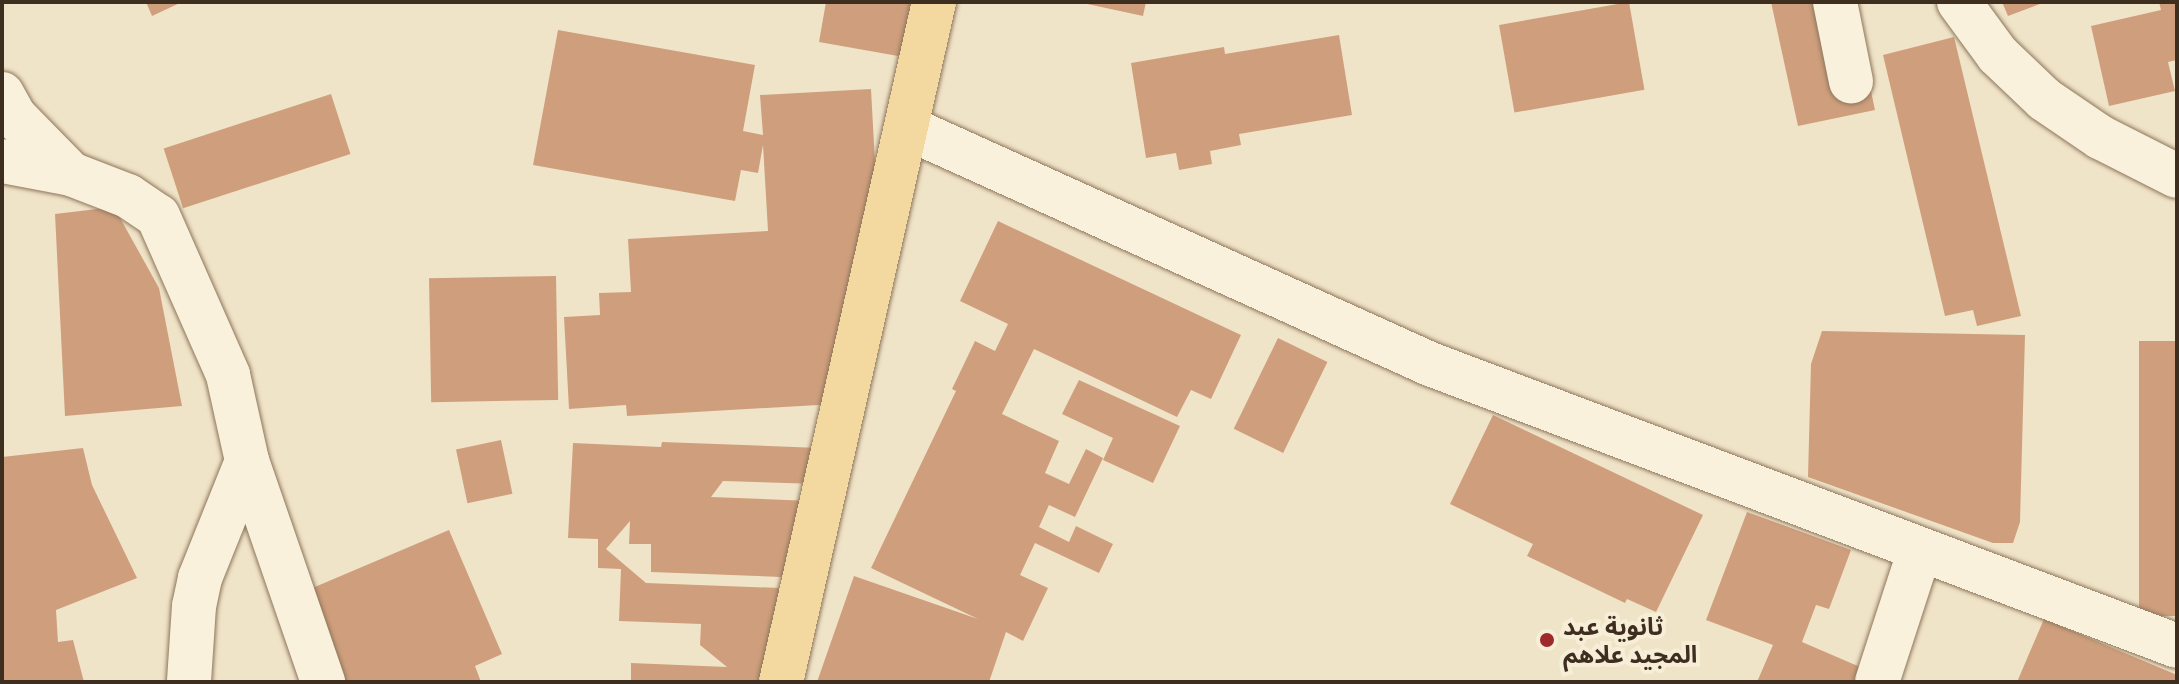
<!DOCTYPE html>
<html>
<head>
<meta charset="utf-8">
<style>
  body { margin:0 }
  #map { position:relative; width:2179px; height:684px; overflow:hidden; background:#f0e4c8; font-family:"Playfair Display","Noto Sans Arabic",serif }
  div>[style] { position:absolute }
  .building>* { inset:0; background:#cf9f7d; transform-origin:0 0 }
  .roads { filter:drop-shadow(0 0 2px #8d765c) drop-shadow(0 0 2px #8d765c) }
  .minor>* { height:44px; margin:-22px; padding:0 22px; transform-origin:22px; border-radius:22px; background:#faf1dc }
  .major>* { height:44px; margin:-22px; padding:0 22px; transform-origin:22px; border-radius:22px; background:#f3d9a0 }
  .dots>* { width:22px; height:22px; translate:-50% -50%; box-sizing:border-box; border:4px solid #f7eed8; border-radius:50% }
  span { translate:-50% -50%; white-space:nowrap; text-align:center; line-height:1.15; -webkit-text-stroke:8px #f7eed8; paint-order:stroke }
  .poi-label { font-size:24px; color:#3d2e20; font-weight:700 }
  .left { translate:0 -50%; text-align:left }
  .frame { position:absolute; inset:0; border:4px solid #3d2e20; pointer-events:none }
</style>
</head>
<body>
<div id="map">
  <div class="building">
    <i style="clip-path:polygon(146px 2px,182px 2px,152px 16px)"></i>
    <i style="clip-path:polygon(826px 2px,899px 2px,924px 7px,915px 59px,819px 42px)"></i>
    <i style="clip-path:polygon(1078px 2px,1146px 2px,1143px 16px)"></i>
    <i style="left:1629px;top:2px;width:89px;height:132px;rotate:80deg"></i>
    <i style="clip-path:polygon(1771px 2px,1852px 2px,1875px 110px,1798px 126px)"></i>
    <i style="clip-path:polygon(2002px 2px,2045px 2px,2008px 16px)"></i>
    <i style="clip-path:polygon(2159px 2px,2177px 2px,2177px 60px,2168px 62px,2175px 91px,2109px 106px,2091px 26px,2161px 10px)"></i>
    <i style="clip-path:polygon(558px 30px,755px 65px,743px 131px,763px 135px,760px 95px,871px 89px,882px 291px,853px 403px,627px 416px,626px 405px,569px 409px,564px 317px,600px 315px,599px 293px,631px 292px,628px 239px,768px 231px,763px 145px,758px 173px,741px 170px,735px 201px,533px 165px)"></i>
    <i style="clip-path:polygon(1339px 35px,1352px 115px,1239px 134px,1241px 145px,1210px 151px,1212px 164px,1179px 170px,1176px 153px,1146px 158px,1131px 63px,1224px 47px,1225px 54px)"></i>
    <i style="clip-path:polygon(1954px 37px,2021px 316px,1977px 326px,1973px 310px,1945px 316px,1883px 55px)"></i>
    <i style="left:331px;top:94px;width:63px;height:176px;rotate:72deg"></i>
    <i style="clip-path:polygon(114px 207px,159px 288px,182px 406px,65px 416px,55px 214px)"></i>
    <i style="clip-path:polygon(998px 221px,1241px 335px,1211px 399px,1191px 390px,1177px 417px,1034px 349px,1002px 414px,1059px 441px,1045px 473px,1069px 484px,1086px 449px,1103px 458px,1075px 517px,1049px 505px,1039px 527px,1069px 542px,1076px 526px,1113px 544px,1099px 573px,1035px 543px,1020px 575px,1048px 588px,1023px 641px,1006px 632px,989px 682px,817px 682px,854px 576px,978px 619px,871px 568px,956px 391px,952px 389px,975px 341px,995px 351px,1008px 324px,960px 301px)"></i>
    <i style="left:556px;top:276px;width:124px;height:127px;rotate:89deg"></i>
    <i style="clip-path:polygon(1822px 331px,2025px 335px,2020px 522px,2013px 543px,1993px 543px,1808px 477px,1811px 364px)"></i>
    <i style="left:1278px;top:338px;width:55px;height:101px;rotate:26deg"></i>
    <i style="left:2177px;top:341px;width:275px;height:38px;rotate:90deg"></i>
    <i style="clip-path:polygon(1079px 380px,1180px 426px,1153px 483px,1103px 460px,1113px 438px,1062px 414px)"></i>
    <i style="clip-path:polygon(1493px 415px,1703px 515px,1656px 612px,1627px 599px,1625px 603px,1527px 556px,1533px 544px,1450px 504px)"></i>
    <i style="left:501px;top:440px;width:55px;height:46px;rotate:78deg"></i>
    <i style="clip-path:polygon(662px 442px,820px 448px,818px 484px,723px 481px,711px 497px,811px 501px,807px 578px,651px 572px,651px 544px,629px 544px,630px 521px,606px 549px,646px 583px,780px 588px,776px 682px,631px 682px,631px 663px,727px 667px,700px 645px,701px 624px,619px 621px,621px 569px,598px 568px,598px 539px,568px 538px,573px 443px,661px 447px)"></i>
    <i style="clip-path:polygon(83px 448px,92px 485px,137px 578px,56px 610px,58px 642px,73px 640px,84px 682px,2px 682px,2px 457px)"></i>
    <i style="clip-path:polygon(1747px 512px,1851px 550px,1829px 609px,1816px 605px,1802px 642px,1895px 682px,1757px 682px,1773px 645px,1706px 620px)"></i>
    <i style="clip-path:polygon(449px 530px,502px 654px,475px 666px,481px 682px,341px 682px,303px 592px)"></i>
    <i style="clip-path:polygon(2044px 619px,2177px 675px,2177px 682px,2017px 682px)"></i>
  </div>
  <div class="roads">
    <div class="minor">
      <i style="left:1835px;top:2px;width:81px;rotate:78.6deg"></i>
      <i style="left:1959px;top:2px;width:66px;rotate:53.7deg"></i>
      <i style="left:1998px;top:55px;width:64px;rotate:43.7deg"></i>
      <i style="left:2044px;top:99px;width:68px;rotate:34.2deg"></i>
      <i style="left:2100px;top:137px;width:86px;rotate:26.9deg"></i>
      <i style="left:2px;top:94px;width:26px;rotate:61deg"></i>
      <i style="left:15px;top:117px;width:80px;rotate:45.5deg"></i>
      <i style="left:908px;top:128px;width:573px;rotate:24.33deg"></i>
      <i style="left:1430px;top:364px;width:798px;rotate:20.68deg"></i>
      <i style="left:2px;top:161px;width:70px;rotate:10.7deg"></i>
      <i style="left:71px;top:174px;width:61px;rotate:21.1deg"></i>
      <i style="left:128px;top:196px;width:36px;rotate:34deg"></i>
      <i style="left:158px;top:216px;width:174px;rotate:66.2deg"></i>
      <i style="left:228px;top:375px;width:88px;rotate:77.5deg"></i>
      <i style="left:247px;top:461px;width:126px;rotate:111.9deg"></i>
      <i style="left:200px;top:578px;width:29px;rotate:102deg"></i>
      <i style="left:194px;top:606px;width:76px;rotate:93.8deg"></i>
      <i style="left:247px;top:461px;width:234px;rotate:71deg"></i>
      <i style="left:1877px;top:682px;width:139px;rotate:-72deg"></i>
    </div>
    <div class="major">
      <i style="left:781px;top:682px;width:697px;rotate:-77.32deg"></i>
    </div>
  </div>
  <div class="dots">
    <i style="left:1547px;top:640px;background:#9e2a2b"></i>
  </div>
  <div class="poi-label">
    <span class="left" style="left:1563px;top:640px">ثانوية عبد<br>المجيد علاهم</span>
  </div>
  <div class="frame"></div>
</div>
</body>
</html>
